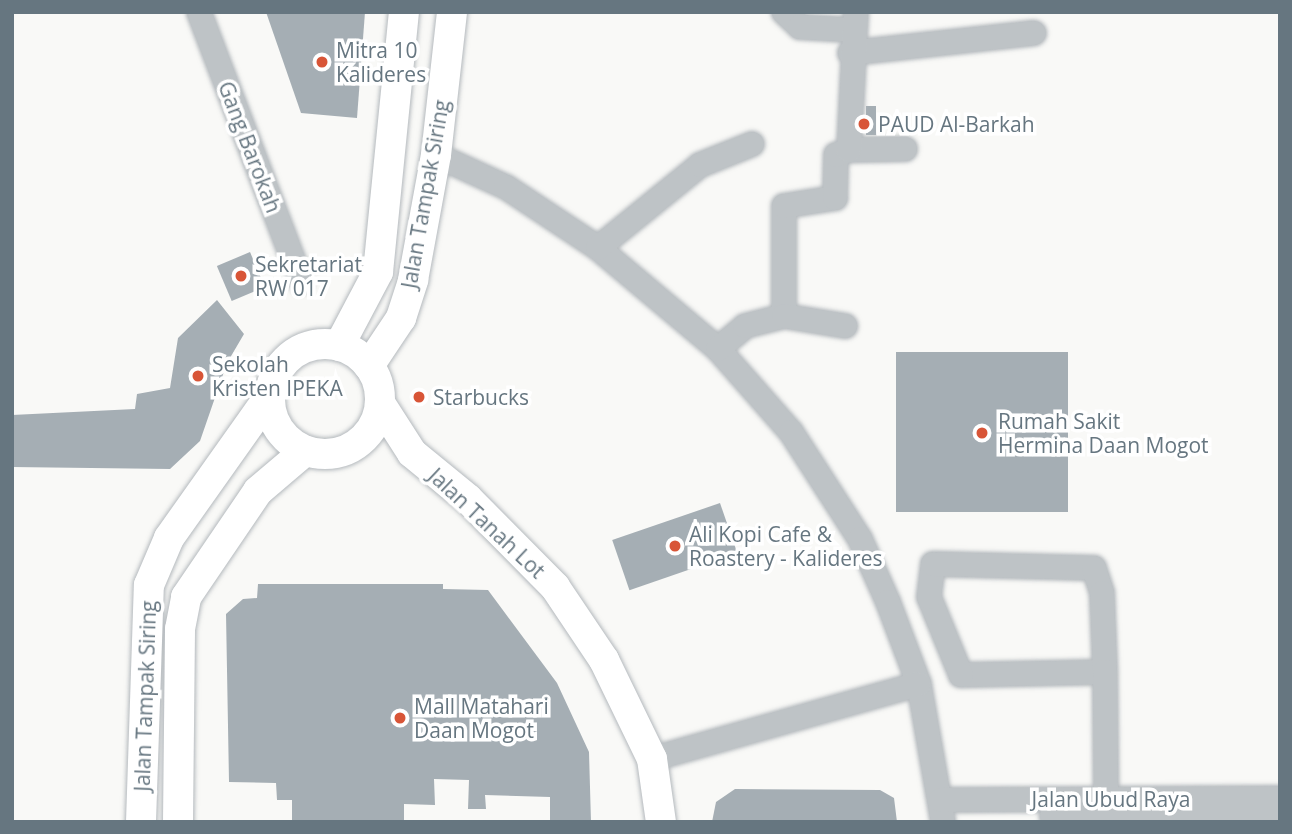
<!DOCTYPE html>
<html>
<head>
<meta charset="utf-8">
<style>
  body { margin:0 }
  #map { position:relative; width:1292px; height:834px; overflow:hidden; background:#f9f9f7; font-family:"Open Sans",sans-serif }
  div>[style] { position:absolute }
  .building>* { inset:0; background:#a5aeb4; transform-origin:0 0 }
  .roads { filter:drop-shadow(0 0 2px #b4b9bd) drop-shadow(0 0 2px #b4b9bd) }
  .minor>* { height:24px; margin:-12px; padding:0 12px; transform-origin:12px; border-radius:12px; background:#bec3c6 }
  .major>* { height:30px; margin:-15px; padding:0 15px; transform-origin:15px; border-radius:15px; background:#fff }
  .major>.ring { margin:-15px; padding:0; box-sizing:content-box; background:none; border:30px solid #fff; border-radius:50% }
  .dots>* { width:19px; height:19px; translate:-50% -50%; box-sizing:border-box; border:4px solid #fff; border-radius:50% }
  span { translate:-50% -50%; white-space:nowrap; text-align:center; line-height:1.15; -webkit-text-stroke:7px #fff; paint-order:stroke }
  .poi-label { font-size:21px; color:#667680 }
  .left { translate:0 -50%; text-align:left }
  .street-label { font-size:21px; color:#667680 }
  .frame { position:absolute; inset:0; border:14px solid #667680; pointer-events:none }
</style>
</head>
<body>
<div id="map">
  <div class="building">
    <i style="clip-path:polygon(266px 12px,365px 12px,357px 118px,301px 113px)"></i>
    <i style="left:866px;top:106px;width:10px;height:29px"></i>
    <i style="left:250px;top:252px;width:38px;height:36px;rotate:67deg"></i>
    <i style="clip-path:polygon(217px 300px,244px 334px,227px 363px,200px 441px,170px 469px,12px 467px,12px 415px,135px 409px,137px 394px,170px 388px,178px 338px)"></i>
    <i style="left:896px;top:352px;width:172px;height:160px"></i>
    <i style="left:720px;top:503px;width:53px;height:114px;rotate:71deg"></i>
    <i style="clip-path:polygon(258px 584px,443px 584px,443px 589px,488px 590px,557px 683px,589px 752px,591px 822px,550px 822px,550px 797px,485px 795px,486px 809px,468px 809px,469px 780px,434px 779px,435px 805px,404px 804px,404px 822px,292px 822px,292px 800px,277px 800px,276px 783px,229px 782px,226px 614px,243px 599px,257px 598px)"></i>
    <i style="clip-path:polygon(735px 789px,880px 790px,894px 798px,897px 822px,712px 822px,716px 802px)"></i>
  </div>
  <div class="roads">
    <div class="minor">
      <i style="left:199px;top:12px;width:288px;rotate:69.2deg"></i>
      <i style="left:784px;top:12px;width:22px;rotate:43deg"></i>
      <i style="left:800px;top:27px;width:54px;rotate:3.2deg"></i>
      <i style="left:850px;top:53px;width:185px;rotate:-6.2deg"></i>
      <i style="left:849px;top:150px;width:56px;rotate:-1deg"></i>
      <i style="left:436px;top:155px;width:77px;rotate:24.6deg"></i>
      <i style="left:506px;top:187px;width:110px;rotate:33.5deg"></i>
      <i style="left:598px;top:248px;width:157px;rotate:40.1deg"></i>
      <i style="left:718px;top:349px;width:111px;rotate:48.7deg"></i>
      <i style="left:791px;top:432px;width:127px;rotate:57.2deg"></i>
      <i style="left:860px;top:539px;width:69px;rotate:66deg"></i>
      <i style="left:888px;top:602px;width:88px;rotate:69.3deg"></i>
      <i style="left:919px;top:684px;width:140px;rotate:80.1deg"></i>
      <i style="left:598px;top:248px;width:132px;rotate:-39.1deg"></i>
      <i style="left:700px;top:165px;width:56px;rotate:-22deg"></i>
      <i style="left:784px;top:316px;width:110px;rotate:-90deg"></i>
      <i style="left:784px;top:206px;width:52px;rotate:-8.9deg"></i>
      <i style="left:835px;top:198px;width:43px;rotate:-88.7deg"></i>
      <i style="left:836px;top:155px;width:14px;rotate:-21deg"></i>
      <i style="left:849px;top:150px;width:138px;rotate:-87.1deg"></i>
      <i style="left:718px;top:349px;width:35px;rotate:-40deg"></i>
      <i style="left:745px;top:326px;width:40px;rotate:-14.4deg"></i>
      <i style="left:784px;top:316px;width:62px;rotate:9.3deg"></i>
      <i style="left:1105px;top:672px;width:144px;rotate:178.8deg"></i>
      <i style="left:961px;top:675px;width:84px;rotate:-112.3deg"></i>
      <i style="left:929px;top:597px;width:33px;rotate:-83deg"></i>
      <i style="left:933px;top:564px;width:161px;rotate:1.4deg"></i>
      <i style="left:1094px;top:568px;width:26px;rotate:72deg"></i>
      <i style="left:1102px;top:593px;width:79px;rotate:87.8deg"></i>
      <i style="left:1105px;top:672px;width:127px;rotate:89.5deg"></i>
      <i style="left:652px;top:759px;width:277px;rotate:-15.7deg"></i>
      <i style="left:941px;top:800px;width:339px;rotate:-0.3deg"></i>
      <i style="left:1052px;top:816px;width:228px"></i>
    </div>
    <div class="major">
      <i class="ring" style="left:270px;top:344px;width:80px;height:80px"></i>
      <i style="left:339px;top:346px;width:84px;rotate:-62.2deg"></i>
      <i style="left:378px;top:272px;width:261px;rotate:-84.3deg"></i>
      <i style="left:369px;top:366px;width:58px;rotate:-56.3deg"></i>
      <i style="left:401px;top:318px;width:40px;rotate:-72deg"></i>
      <i style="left:413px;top:280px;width:127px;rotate:-79.6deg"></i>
      <i style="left:436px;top:155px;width:144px;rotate:-83.6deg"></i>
      <i style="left:380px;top:403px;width:59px;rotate:57.4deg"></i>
      <i style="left:412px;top:453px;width:72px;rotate:39.4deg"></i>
      <i style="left:468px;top:499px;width:124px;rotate:45.3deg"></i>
      <i style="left:555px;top:587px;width:88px;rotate:56.1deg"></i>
      <i style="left:604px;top:660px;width:110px;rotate:64.1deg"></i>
      <i style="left:652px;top:759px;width:64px;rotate:81.9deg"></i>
      <i style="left:141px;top:822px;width:237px;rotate:-88.1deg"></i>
      <i style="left:149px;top:585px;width:51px;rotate:-66.9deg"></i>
      <i style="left:169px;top:538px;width:173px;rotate:-54.7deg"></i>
      <i style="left:178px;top:822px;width:193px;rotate:-89.4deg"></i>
      <i style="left:180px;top:629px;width:33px;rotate:-79deg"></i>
      <i style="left:186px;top:597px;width:128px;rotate:-55.8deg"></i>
      <i style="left:258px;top:491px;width:62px;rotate:-40.4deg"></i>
    </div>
  </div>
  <div class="dots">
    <i style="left:322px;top:62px;background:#d85537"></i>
    <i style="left:864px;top:124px;background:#d85537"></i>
    <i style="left:241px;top:276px;background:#d85537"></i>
    <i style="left:198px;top:376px;background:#d85537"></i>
    <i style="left:419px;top:397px;background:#d85537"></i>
    <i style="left:982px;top:433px;background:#d85537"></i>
    <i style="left:675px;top:546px;background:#d85537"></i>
    <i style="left:400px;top:718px;background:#d85537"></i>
  </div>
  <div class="poi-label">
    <span class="left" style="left:336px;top:62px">Mitra 10<br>Kalideres</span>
    <span class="left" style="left:878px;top:124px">PAUD Al-Barkah</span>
    <span class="left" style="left:255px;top:276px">Sekretariat<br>RW 017</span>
    <span class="left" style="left:212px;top:376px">Sekolah<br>Kristen IPEKA</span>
    <span class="left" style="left:433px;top:397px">Starbucks</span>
    <span class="left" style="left:998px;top:433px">Rumah Sakit<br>Hermina Daan Mogot</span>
    <span class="left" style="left:689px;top:546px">Ali Kopi Cafe &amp;<br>Roastery - Kalideres</span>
    <span class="left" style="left:414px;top:718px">Mall Matahari<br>Daan Mogot</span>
  </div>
  <div class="street-label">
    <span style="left:250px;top:147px;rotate:69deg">Gang Barokah</span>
    <span style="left:425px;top:194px;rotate:-80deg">Jalan Tampak Siring</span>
    <span style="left:487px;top:523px;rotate:43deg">Jalan Tanah Lot</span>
    <span style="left:145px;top:696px;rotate:-88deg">Jalan Tampak Siring</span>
    <span style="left:1111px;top:799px">Jalan Ubud Raya</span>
  </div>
  <div class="frame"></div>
</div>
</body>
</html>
